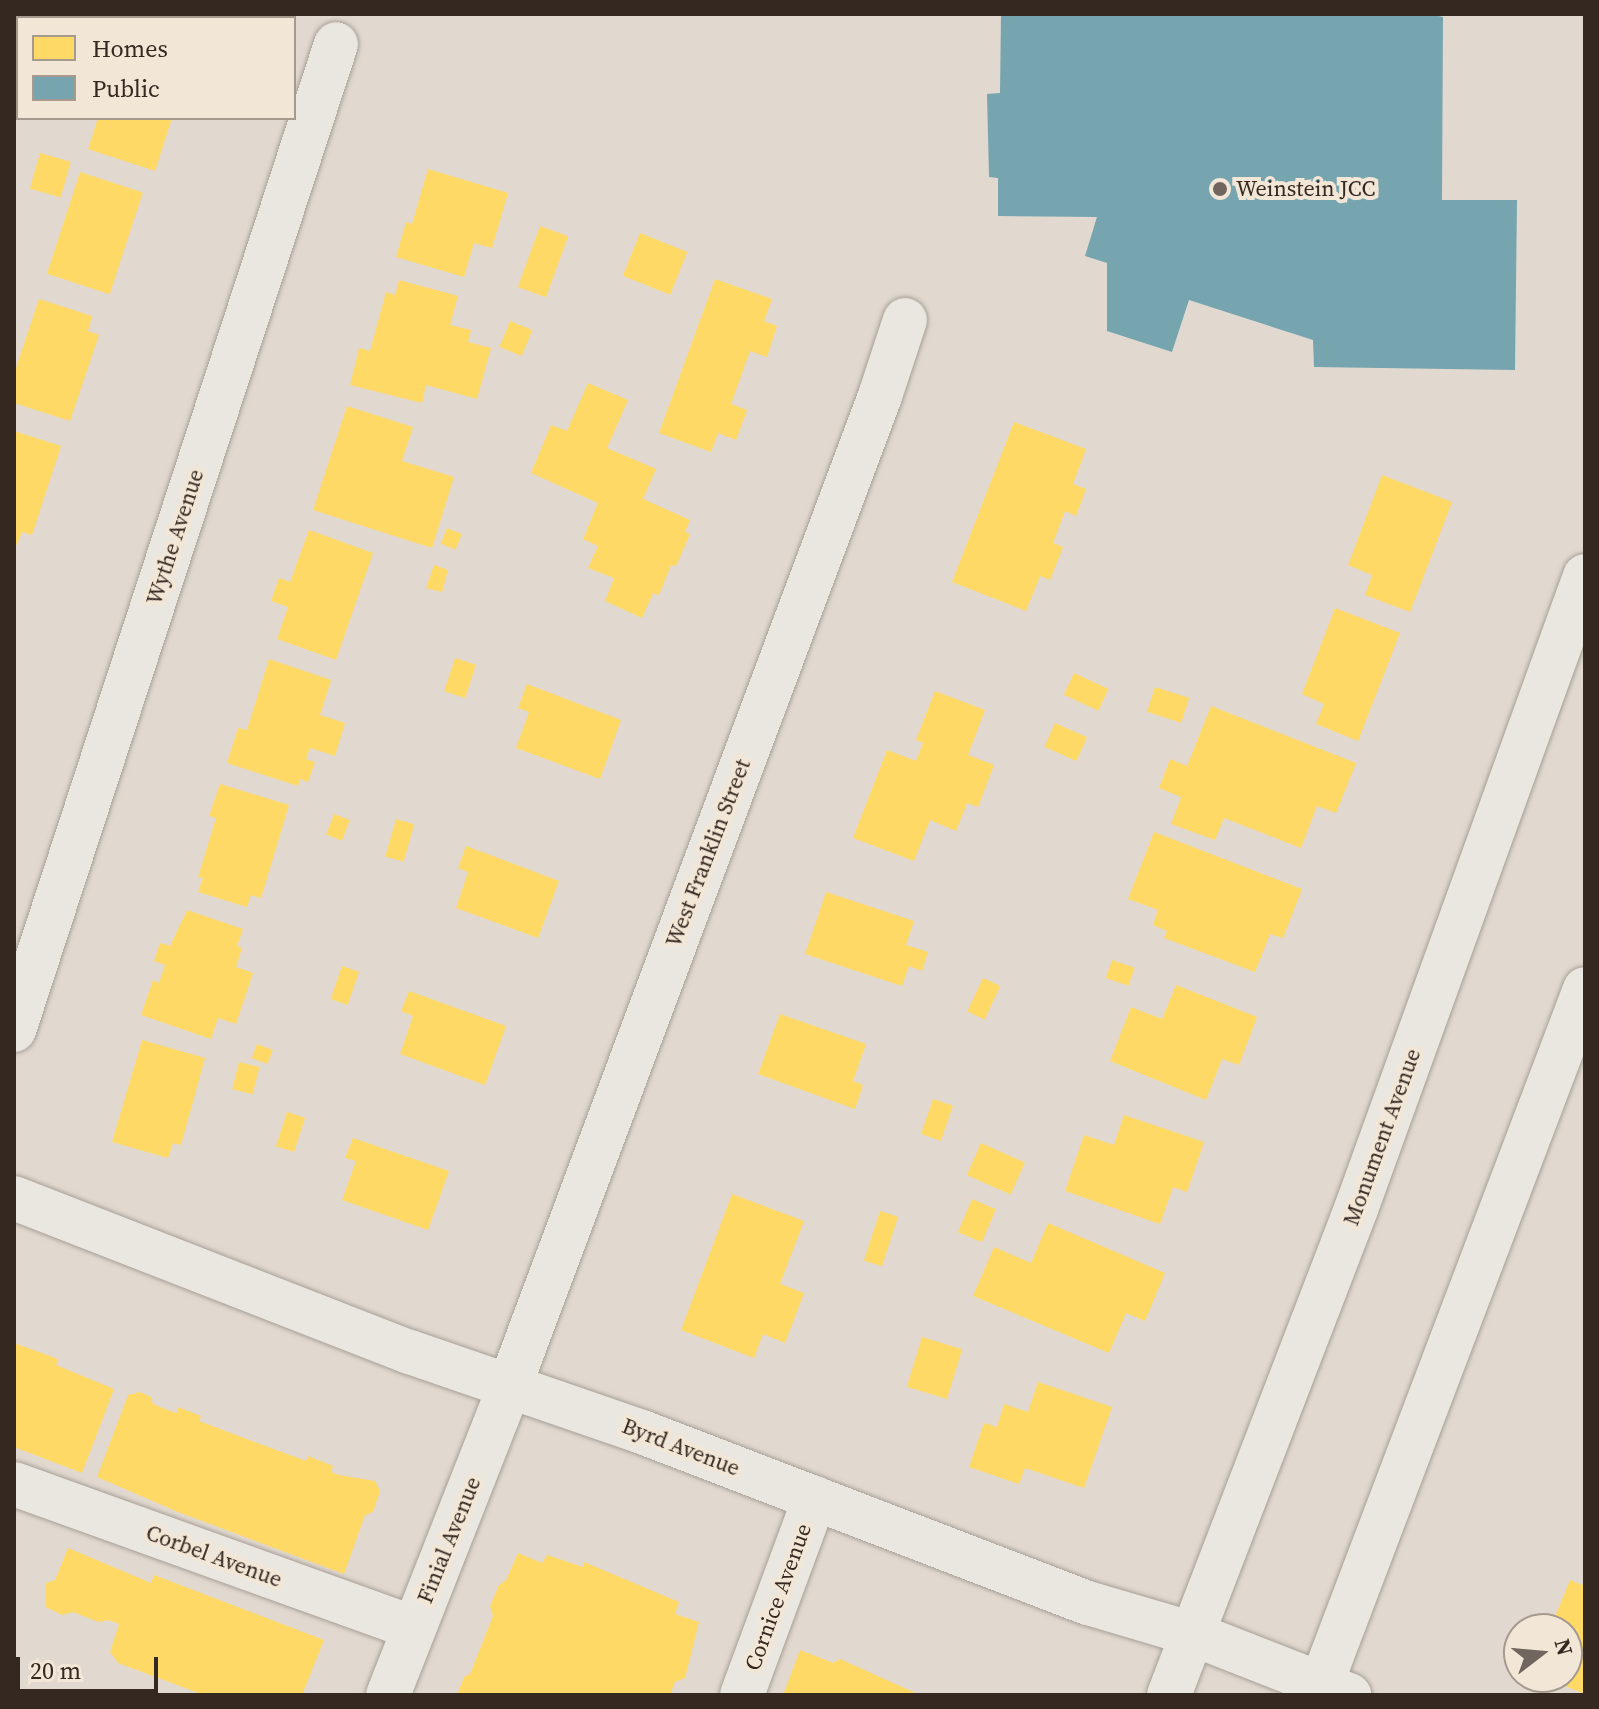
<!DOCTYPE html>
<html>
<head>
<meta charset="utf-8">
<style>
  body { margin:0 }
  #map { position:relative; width:1599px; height:1709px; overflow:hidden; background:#e1d9cf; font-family:"Source Serif 4",serif }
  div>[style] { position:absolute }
  .homes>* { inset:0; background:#ffd966; transform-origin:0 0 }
  .public>* { inset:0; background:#76a5af }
  .roads { filter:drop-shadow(0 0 2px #a79f97) drop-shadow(0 0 2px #a79f97) }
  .minor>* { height:44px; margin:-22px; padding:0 22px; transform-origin:22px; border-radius:22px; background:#eae6e0 }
  .dots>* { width:22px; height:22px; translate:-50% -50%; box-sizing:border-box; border:4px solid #f2e6d6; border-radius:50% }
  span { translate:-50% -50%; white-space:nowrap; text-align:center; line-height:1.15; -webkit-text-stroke:8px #f2e6d6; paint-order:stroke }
  .poi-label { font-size:22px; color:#352821 }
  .left { translate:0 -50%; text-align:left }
  .street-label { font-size:22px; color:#352821 }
  .frame { position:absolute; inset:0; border:16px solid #352821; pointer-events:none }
  .legend { position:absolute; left:16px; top:16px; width:280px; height:104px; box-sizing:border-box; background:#f2e6d6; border:2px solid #a69a8e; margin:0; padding:10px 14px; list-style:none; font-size:24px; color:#352821 }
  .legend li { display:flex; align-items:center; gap:16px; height:40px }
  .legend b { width:40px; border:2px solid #a69a8e }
  .north { position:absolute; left:1503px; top:1613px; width:80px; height:80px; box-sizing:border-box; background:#f2e6d6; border:2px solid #a69a8e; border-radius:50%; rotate:74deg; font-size:22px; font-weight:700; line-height:32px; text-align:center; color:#352821 }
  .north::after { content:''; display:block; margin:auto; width:28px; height:36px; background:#71665e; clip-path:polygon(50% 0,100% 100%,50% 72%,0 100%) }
  .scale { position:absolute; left:16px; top:1657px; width:142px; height:36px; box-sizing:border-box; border:4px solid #352821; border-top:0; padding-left:10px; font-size:24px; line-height:28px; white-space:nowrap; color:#352821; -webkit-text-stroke:6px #f2e6d6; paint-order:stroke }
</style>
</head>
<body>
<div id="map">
  <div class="homes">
    <i style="clip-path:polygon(98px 118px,172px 118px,155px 171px,88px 149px)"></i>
    <i style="left:40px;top:153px;width:32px;height:37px;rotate:16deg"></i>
    <i style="clip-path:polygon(428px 169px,508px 193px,492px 248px,474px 243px,464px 277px,396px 257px,406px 222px,412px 224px)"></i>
    <i style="left:80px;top:172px;width:66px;height:107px;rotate:18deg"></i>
    <i style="left:540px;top:226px;width:30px;height:65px;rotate:20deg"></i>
    <i style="left:640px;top:233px;width:51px;height:46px;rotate:22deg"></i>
    <i style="clip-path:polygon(715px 279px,772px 299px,764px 321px,777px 326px,767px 357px,750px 351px,731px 404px,747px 410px,736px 440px,718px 433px,711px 452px,659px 433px)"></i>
    <i style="clip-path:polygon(399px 280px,458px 296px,450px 325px,471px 330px,468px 342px,491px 348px,477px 399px,426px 385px,422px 403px,350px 385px,359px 348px,370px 351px,386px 292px,395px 295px)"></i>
    <i style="clip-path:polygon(39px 299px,92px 316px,88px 331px,99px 335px,70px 421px,14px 403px,14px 374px)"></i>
    <i style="left:510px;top:321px;width:24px;height:28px;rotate:22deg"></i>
    <i style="clip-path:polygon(588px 383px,628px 400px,607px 448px,656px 469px,643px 499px,690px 520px,685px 532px,690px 534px,676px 566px,671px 565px,659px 595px,653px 593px,642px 618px,605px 601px,614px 578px,588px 568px,598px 546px,583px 539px,598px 503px,531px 473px,551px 425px,567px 431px)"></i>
    <i style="clip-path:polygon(347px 406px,413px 427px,402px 461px,454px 477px,432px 548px,313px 510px)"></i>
    <i style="clip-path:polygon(1014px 422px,1086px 449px,1073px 484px,1086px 489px,1076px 516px,1065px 511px,1053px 543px,1063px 547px,1050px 580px,1040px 576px,1026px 611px,952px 582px)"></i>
    <i style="clip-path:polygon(14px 431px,61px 446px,32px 535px,22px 532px,17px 545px,14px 544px)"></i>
    <i style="clip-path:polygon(1382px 475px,1452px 502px,1410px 612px,1365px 595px,1372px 575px,1348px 565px)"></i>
    <i style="left:447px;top:528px;width:16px;height:17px;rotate:22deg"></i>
    <i style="clip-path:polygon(309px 530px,373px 553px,336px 660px,277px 639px,288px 607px,271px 601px,279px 578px,290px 582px)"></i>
    <i style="clip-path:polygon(434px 565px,448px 570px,442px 592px,426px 588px)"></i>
    <i style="clip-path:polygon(1335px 608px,1400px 633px,1358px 741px,1316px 724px,1324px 704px,1302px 694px)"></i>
    <i style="left:455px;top:658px;width:22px;height:35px;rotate:18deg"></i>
    <i style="clip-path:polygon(269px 659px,331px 680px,320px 715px,345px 723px,335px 756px,310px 748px,306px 759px,315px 762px,308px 782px,300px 779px,298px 786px,227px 763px,238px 728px,247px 730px)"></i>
    <i style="left:1074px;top:673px;width:38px;height:24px;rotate:25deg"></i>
    <i style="clip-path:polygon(527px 684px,621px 720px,600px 779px,516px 748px,529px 712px,518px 708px)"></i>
    <i style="left:1155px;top:687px;width:36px;height:26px;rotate:18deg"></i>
    <i style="clip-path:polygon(935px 691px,985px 710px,968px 755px,994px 765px,978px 807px,967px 803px,956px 831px,930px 820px,914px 861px,853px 838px,887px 750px,916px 761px,923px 743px,916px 740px)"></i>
    <i style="clip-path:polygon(1211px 706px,1356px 763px,1336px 813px,1317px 806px,1301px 848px,1224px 818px,1215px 840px,1171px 824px,1181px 797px,1159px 788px,1170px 759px,1187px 766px)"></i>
    <i style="left:1055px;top:723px;width:35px;height:26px;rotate:24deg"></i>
    <i style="clip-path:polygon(220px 784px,289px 805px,261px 898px,251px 895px,247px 907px,198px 892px,203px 878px,198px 877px,216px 818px,209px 816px)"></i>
    <i style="left:334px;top:814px;width:17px;height:22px;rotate:21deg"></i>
    <i style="left:396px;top:819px;width:19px;height:39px;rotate:16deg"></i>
    <i style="clip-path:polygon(1154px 832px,1302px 889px,1283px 938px,1270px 934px,1255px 972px,1164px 938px,1167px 931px,1153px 925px,1158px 910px,1128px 899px)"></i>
    <i style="clip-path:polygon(466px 846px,559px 881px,538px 938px,456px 908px,468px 872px,458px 868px)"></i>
    <i style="clip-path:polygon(826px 892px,914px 921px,906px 945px,928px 952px,922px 971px,909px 966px,902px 986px,805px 954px)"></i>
    <i style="clip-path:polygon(187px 910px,243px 929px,237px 946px,242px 948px,236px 967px,253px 973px,236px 1024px,218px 1018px,211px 1039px,141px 1015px,153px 980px,159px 983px,165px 965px,154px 961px,160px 943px,170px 946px)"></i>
    <i style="left:1112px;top:960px;width:24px;height:19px;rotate:19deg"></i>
    <i style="left:342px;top:966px;width:18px;height:35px;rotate:19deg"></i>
    <i style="left:983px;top:978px;width:19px;height:37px;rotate:25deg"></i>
    <i style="clip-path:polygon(1176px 985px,1257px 1017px,1239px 1065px,1222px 1059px,1206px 1100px,1110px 1061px,1131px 1007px,1162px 1019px)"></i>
    <i style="clip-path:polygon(409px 991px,506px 1026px,485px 1085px,400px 1054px,413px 1016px,401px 1011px)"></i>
    <i style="clip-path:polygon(780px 1014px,866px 1044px,853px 1081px,863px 1085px,855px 1109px,758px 1074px)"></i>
    <i style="clip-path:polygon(142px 1040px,205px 1058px,181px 1145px,173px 1143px,168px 1158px,112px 1142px)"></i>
    <i style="left:257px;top:1044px;width:17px;height:15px;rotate:21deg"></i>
    <i style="left:239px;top:1062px;width:21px;height:28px;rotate:14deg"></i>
    <i style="left:933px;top:1099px;width:21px;height:37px;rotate:19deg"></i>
    <i style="left:287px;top:1112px;width:19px;height:36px;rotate:18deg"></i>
    <i style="clip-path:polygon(1124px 1115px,1204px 1142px,1187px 1192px,1173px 1187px,1160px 1224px,1065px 1191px,1084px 1135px,1114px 1145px)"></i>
    <i style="clip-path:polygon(353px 1138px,449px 1171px,428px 1230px,342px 1200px,356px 1161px,345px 1158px)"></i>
    <i style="left:981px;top:1143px;width:48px;height:35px;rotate:24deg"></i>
    <i style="clip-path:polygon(732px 1194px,804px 1221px,780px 1284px,804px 1293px,785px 1343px,763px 1334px,754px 1358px,681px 1330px)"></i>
    <i style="left:972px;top:1199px;width:26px;height:36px;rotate:23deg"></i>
    <i style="left:880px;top:1211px;width:19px;height:52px;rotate:18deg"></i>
    <i style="clip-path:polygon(1048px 1223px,1165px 1273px,1145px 1321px,1126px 1313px,1109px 1353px,973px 1296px,994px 1247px,1031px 1263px)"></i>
    <i style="left:922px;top:1337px;width:42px;height:52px;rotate:17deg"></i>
    <i style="clip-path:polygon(14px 1343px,58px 1359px,56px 1365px,114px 1389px,82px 1473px,14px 1447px)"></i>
    <i style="clip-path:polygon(1038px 1382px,1112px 1407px,1084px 1488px,1025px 1468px,1019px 1484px,969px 1467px,984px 1423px,997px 1427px,1004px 1404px,1028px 1412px)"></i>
    <i style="clip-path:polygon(140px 1392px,151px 1397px,153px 1404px,173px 1412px,177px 1413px,178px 1407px,201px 1416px,199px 1421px,252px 1441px,306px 1461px,308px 1456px,333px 1466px,331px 1472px,339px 1475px,375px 1481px,380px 1491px,373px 1512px,365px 1515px,344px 1574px,178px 1512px,97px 1477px,128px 1395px)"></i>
    <i style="clip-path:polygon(68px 1548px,151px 1583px,154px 1575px,324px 1640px,302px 1695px,204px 1695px,118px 1663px,110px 1652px,119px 1624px,108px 1620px,99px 1622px,73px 1612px,62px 1615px,46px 1607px,46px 1583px,55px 1580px)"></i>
    <i style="clip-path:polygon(518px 1553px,542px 1563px,547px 1555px,583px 1567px,584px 1562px,679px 1602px,675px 1614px,699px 1622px,685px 1678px,675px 1682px,670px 1695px,457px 1695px,464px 1677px,470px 1674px,493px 1616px,490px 1606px,499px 1585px,506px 1580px)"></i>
    <i style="clip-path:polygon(1570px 1580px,1585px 1586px,1585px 1694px,1543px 1677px,1567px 1677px,1567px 1629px,1550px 1629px)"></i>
    <i style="clip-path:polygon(800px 1650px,833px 1663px,840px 1659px,920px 1695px,783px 1695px)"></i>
  </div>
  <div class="public">
    <i style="clip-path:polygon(1001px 14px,1429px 14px,1443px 17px,1442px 200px,1517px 200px,1515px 370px,1314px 367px,1313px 340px,1189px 300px,1172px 352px,1107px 331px,1107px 263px,1085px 256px,1097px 217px,998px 216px,998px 178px,989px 177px,987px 94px,1000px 93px)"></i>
  </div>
  <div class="roads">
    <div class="minor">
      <i style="left:14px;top:1030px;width:1037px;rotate:-71.91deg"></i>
      <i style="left:14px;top:1198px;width:425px;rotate:21.3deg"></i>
      <i style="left:410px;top:1352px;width:245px;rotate:19deg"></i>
      <i style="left:642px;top:1432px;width:478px;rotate:21deg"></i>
      <i style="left:1088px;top:1603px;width:109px;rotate:16.4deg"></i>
      <i style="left:1193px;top:1634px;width:168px;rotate:21.4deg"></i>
      <i style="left:14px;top:1484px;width:425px;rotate:19.8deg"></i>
      <i style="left:388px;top:1695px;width:333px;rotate:-68.5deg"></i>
      <i style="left:510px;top:1385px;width:1056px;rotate:-69.49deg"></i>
      <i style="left:880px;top:396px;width:80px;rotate:-71.8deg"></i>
      <i style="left:742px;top:1695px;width:210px;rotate:-69.7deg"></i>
      <i style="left:1169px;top:1695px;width:521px;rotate:-68.95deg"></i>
      <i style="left:1356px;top:1209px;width:673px;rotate:-70.11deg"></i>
      <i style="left:1317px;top:1695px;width:755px;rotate:-69.21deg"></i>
    </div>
  </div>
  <div class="dots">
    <i style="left:1220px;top:189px;background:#71665e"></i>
  </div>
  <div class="poi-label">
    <span class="left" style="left:1236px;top:189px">Weinstein JCC</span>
  </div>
  <div class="street-label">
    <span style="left:175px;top:537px;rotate:-72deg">Wythe Avenue</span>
    <span style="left:708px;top:853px;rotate:-69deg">West Franklin Street</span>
    <span style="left:1382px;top:1137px;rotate:-70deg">Monument Avenue</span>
    <span style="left:681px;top:1447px;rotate:21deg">Byrd Avenue</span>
    <span style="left:449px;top:1540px;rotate:-68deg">Finial Avenue</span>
    <span style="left:214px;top:1556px;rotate:20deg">Corbel Avenue</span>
    <span style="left:778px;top:1597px;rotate:-70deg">Cornice Avenue</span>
  </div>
  <div class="frame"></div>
  <ul class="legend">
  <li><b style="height:22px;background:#ffd966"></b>Homes</li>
  <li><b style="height:22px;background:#76a5af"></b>Public</li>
  </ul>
  <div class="north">N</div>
  <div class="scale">20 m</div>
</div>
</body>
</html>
